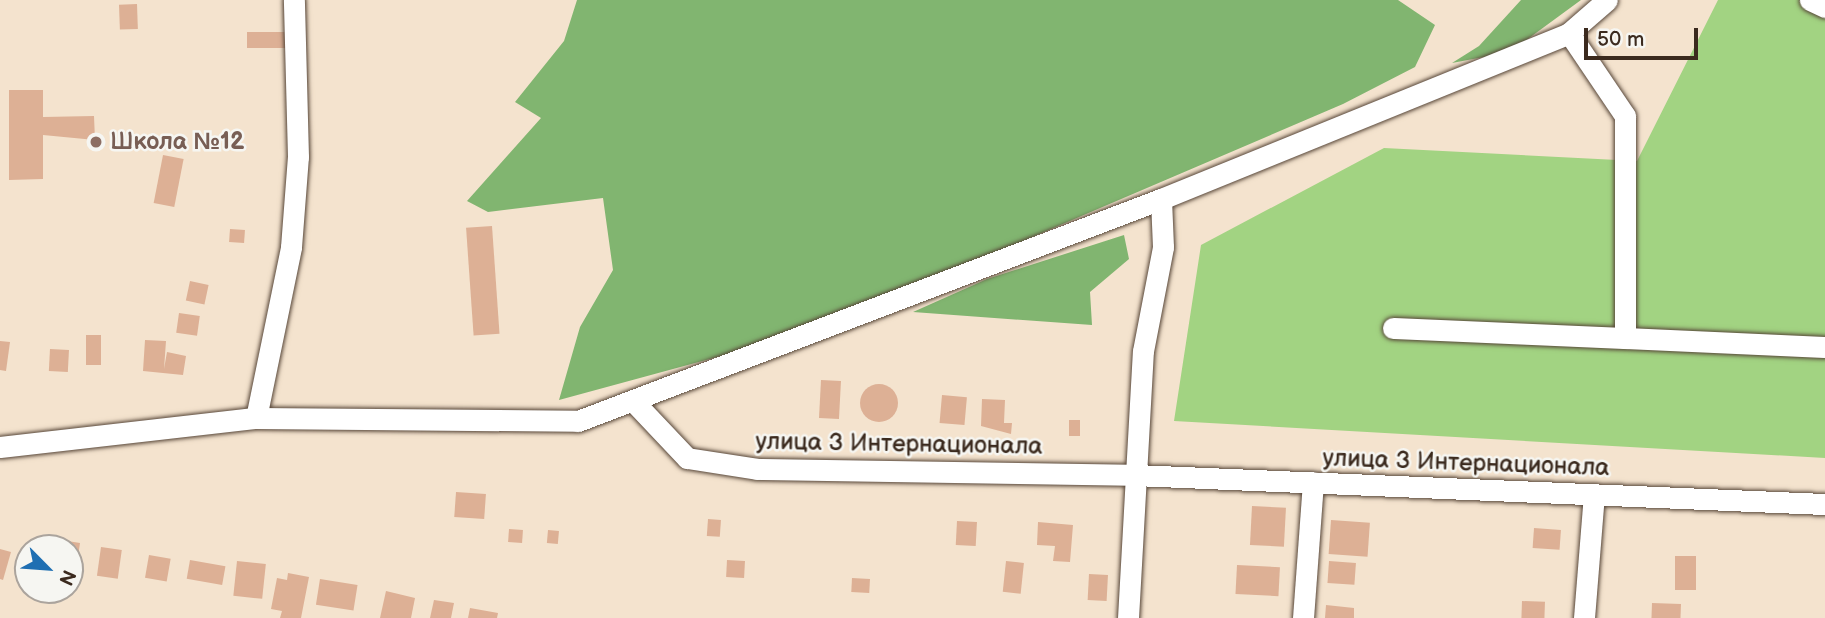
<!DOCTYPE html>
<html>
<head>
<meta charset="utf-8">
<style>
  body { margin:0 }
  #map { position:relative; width:1825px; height:618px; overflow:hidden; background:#f4e3ce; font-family:"Balsamiq Sans",sans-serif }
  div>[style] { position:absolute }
  .green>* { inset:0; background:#a2d382 }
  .forest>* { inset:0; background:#81b570 }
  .building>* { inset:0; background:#ddb095; transform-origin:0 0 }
  .round { border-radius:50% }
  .roads { filter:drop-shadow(0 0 2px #574638) drop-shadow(0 0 2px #574638) }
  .minor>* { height:21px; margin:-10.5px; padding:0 10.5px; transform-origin:10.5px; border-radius:10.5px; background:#fff }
  .dots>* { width:19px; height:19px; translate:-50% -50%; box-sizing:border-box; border:4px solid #f6f6f2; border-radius:50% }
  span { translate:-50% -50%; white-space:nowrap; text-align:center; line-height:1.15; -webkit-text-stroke:5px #f6f6f2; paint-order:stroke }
  .education-label { font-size:24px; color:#785e54; font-weight:700 }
  .left { translate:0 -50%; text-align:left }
  .street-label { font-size:24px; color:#3b2a1e }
  .north { position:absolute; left:14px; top:534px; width:70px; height:70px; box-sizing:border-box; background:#f6f6f2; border:2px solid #aba49d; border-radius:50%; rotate:115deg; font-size:19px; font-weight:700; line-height:28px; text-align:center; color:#3b2a1e }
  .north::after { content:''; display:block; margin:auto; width:24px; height:32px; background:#1f6fb2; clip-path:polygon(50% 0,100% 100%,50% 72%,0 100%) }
  .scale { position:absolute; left:1584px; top:28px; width:114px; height:32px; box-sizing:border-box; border:4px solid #3b2a1e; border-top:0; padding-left:9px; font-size:21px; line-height:24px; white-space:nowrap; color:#3b2a1e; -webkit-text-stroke:5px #f6f6f2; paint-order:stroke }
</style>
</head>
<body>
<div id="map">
  <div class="green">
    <i style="clip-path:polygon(1718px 0,1825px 0,1825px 458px,1174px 421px,1201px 245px,1384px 148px,1637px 161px)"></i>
  </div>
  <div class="forest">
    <i style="clip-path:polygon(577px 0,1398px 0,1435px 25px,1415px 67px,1343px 104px,813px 331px,559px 400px,580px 327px,613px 270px,603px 198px,488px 212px,467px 201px,541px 118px,515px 102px,564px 41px)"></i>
    <i style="clip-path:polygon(1521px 0,1581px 0,1510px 52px,1452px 63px,1479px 46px)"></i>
    <i style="clip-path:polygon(1124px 235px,1129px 259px,1090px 292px,1092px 325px,913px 312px,987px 279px)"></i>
  </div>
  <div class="building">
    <i style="left:137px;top:4px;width:25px;height:18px;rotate:88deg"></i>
    <i style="left:290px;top:32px;width:16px;height:43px;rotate:90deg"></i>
    <i style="clip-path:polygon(9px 90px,43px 90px,43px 117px,94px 116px,95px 140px,43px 135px,43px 179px,9px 180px)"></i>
    <i style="left:163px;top:155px;width:21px;height:49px;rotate:11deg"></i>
    <i style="left:492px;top:226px;width:108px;height:26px;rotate:86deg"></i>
    <i style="left:230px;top:229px;width:15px;height:13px;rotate:4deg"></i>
    <i style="left:190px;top:281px;width:19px;height:20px;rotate:12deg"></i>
    <i style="left:179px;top:313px;width:21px;height:20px;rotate:8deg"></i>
    <i style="left:86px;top:335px;width:15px;height:30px"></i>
    <i style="clip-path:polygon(145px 340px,166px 341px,164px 369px,167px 352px,186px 356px,183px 375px,143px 371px)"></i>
    <i style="clip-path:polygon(0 341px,10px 342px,6px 371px,0 370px)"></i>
    <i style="left:50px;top:349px;width:19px;height:22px;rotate:3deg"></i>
    <i style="left:821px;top:380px;width:20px;height:38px;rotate:3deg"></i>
    <i class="round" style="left:860px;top:384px;width:38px;height:38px"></i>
    <i style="left:942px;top:395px;width:25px;height:28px;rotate:5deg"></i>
    <i style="clip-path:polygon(982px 399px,1005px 400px,1004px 423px,1012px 423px,1011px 434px,981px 426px)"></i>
    <i style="left:1069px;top:420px;width:11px;height:16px"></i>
    <i style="left:456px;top:492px;width:30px;height:25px;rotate:4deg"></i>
    <i style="left:1252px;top:506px;width:34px;height:39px;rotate:3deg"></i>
    <i style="left:708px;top:519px;width:13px;height:17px;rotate:4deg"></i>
    <i style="left:1331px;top:520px;width:39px;height:34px;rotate:4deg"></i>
    <i style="left:957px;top:521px;width:20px;height:24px;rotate:3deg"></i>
    <i style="clip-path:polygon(1038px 522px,1073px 525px,1070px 562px,1053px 561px,1055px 546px,1037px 545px)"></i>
    <i style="left:1534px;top:528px;width:27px;height:20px;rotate:4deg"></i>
    <i style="left:509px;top:529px;width:14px;height:13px;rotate:4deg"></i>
    <i style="left:548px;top:530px;width:11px;height:13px;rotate:5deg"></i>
    <i style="clip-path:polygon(55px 539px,80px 543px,76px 571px,70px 571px,70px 548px,53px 548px)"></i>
    <i style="left:101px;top:547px;width:21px;height:29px;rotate:8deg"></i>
    <i style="clip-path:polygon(0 549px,11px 552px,3px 580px,0 579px)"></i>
    <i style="left:149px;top:555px;width:22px;height:23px;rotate:10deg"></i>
    <i style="left:1675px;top:556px;width:21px;height:34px"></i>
    <i style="left:190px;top:560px;width:36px;height:19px;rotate:10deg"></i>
    <i style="left:727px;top:560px;width:18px;height:17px;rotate:3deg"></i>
    <i style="left:237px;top:561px;width:29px;height:35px;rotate:6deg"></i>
    <i style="left:1006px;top:561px;width:18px;height:31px;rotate:6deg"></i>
    <i style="left:1329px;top:561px;width:27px;height:22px;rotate:4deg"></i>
    <i style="left:1237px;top:565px;width:43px;height:29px;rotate:3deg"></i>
    <i style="clip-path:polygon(288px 573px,309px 577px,301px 618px,280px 618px,282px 611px,271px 609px,277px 578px,287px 580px)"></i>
    <i style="left:1089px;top:574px;width:19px;height:26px;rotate:3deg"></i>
    <i style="left:852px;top:578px;width:18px;height:14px;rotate:3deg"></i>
    <i style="left:320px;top:579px;width:38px;height:26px;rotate:9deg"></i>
    <i style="clip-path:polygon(386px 591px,415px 598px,411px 618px,380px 618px)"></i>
    <i style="clip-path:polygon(434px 600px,454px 603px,451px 618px,430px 618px)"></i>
    <i style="left:1522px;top:601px;width:23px;height:17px;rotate:2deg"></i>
    <i style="left:1652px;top:603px;width:29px;height:15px;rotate:2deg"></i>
    <i style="clip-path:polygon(1326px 605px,1354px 608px,1354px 618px,1325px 618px)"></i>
    <i style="clip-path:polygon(470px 608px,498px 613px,497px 618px,468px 618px)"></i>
  </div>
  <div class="roads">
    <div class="minor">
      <i style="left:1810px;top:0;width:17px;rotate:25deg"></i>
      <i style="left:1393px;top:328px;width:232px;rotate:2.5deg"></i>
      <i style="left:1625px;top:338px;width:222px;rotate:-90deg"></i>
      <i style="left:1625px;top:116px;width:100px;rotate:-124deg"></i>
      <i style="left:1625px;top:338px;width:200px;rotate:2.6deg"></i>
      <i style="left:635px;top:403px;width:76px;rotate:46.6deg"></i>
      <i style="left:687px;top:458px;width:71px;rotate:8.9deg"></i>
      <i style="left:757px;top:469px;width:378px;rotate:0.9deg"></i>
      <i style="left:1135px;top:475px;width:691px;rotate:2.41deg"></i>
      <i style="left:256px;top:418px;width:175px;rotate:-78.4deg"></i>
      <i style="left:291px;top:247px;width:90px;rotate:-85.6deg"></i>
      <i style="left:298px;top:157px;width:157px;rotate:-91.5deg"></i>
      <i style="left:0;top:447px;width:258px;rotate:-6.5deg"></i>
      <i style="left:256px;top:418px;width:322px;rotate:0.5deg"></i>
      <i style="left:578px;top:421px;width:624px;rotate:-20.85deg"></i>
      <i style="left:1161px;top:199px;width:440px;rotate:-22.1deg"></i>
      <i style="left:1569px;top:33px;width:50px;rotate:-41deg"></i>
      <i style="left:1128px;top:618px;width:267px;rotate:-86.8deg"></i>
      <i style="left:1143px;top:351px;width:106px;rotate:-79.1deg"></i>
      <i style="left:1163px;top:247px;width:48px;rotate:-92.4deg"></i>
      <i style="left:1303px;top:618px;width:136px;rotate:-85.8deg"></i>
      <i style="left:1584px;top:618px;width:124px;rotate:-85.4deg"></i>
    </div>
  </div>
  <div class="dots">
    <i style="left:96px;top:142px;background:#8d6e63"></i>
  </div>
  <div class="education-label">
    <span class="left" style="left:110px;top:142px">Школа №12</span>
  </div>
  <div class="street-label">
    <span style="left:899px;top:444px;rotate:1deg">улица 3 Интернационала</span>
    <span style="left:1466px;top:463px;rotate:2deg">улица 3 Интернационала</span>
  </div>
  <div class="north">N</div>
  <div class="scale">50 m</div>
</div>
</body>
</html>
